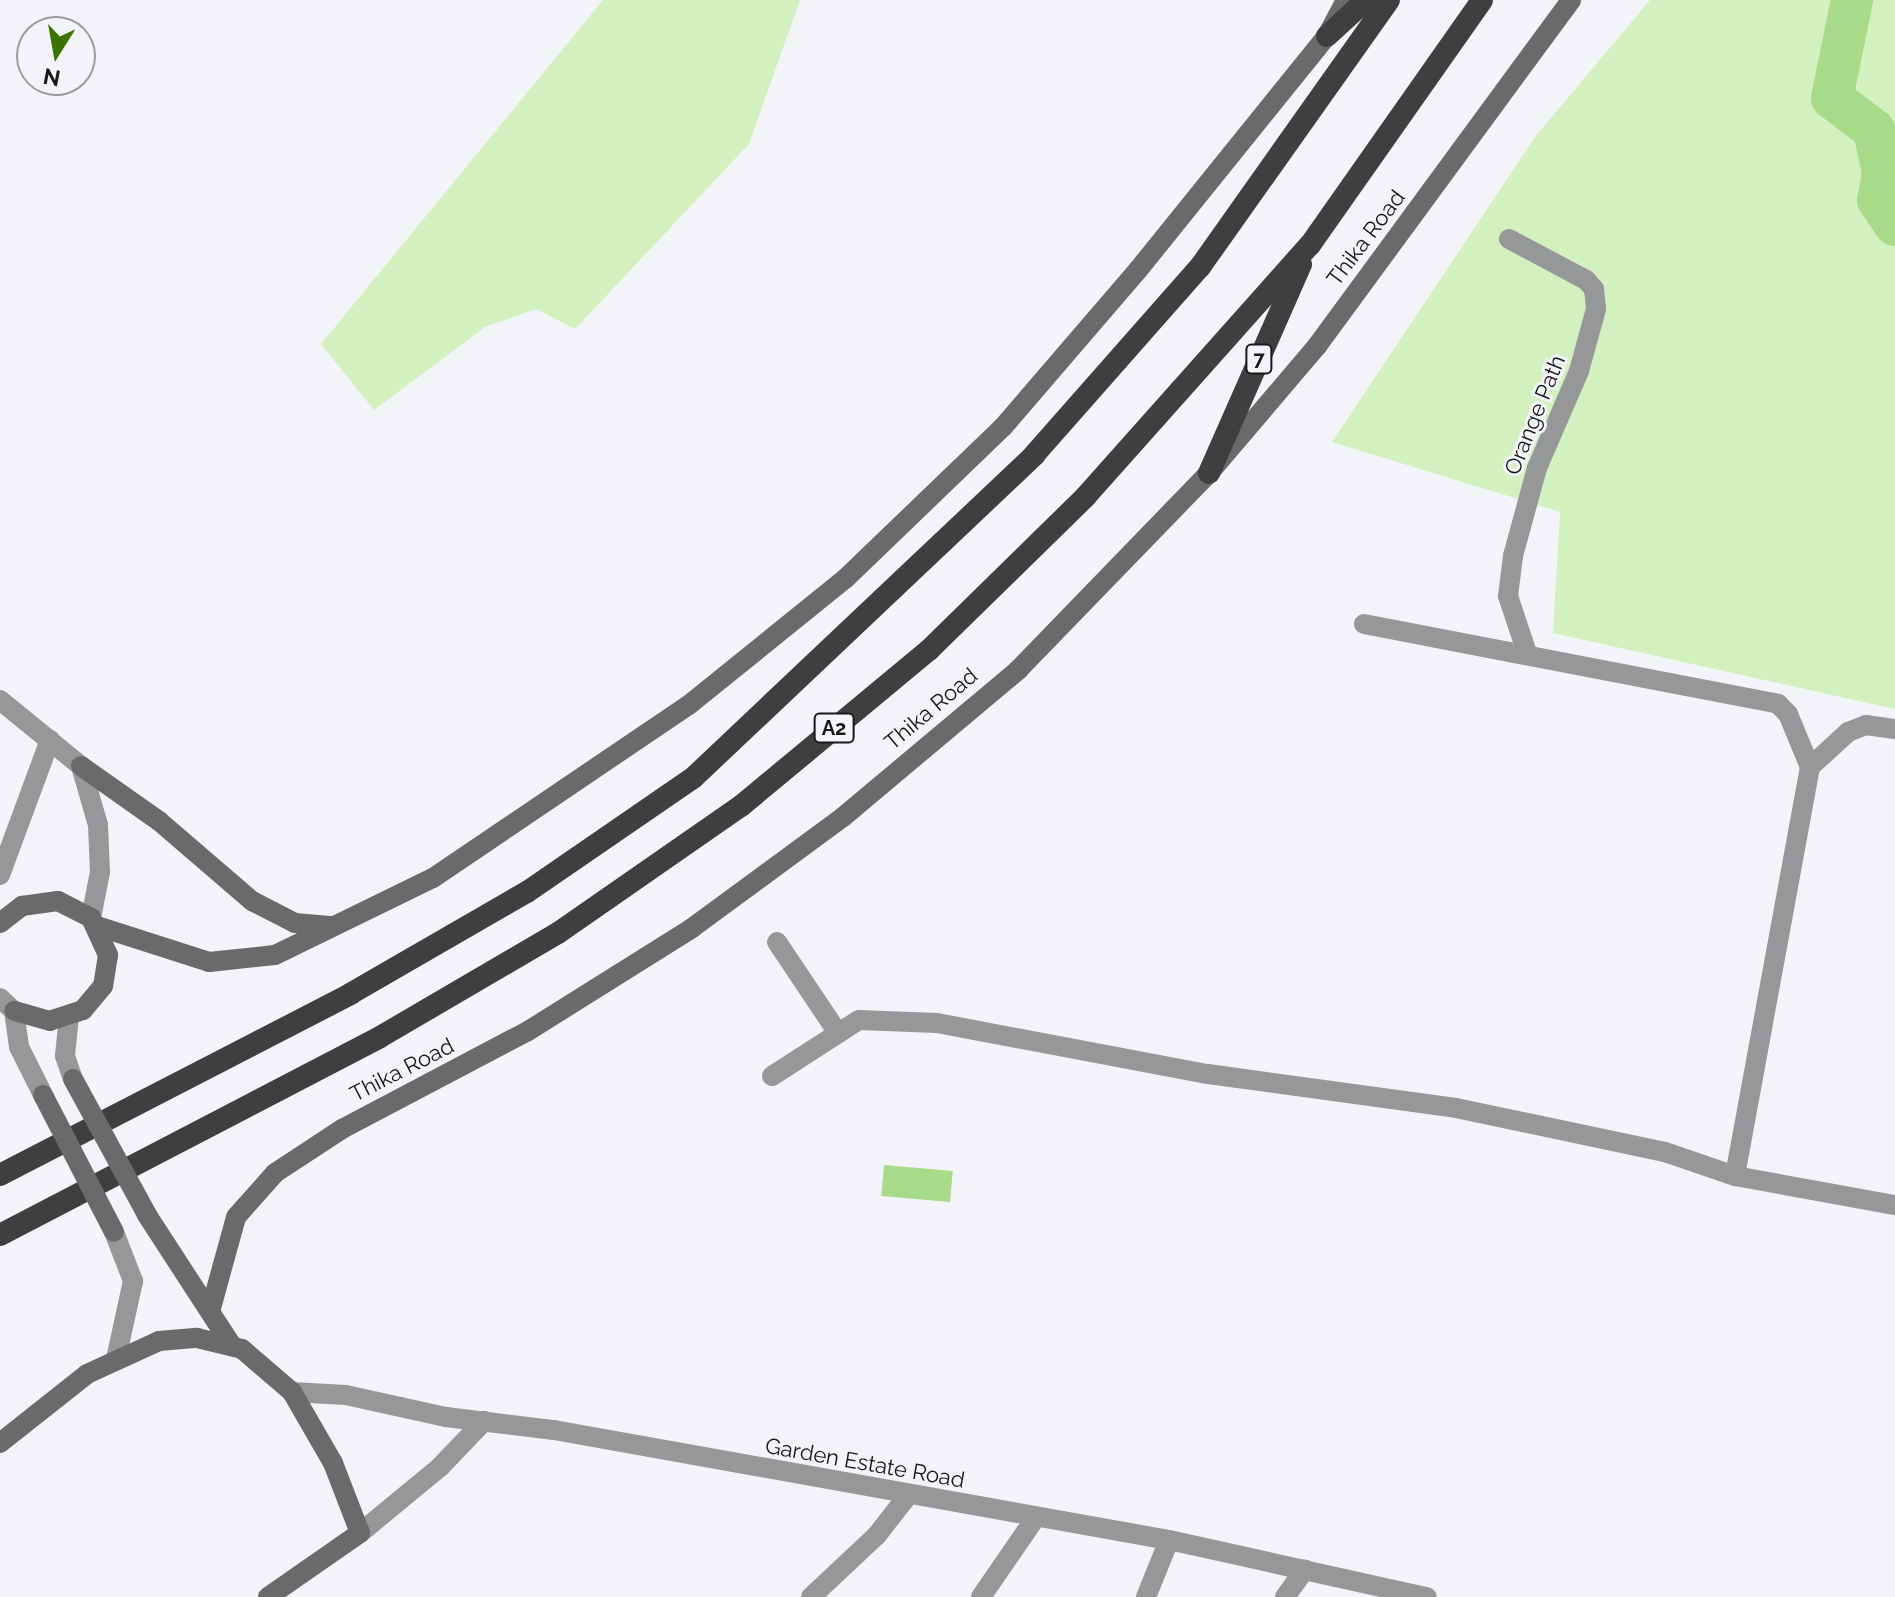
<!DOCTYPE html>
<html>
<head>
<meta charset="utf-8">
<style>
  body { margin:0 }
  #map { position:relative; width:1895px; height:1597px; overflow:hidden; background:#f3f4f7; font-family:Raleway,sans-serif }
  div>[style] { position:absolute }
  .green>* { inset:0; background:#d2f1bf }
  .water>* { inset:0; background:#a8db89; transform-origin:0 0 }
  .river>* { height:42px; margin:-21px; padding:0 21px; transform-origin:21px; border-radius:21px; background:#a8db89 }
  .minor>* { height:20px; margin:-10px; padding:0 10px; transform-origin:10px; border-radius:10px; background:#969798 }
  .tertiary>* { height:20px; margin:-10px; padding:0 10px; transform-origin:10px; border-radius:10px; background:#969798 }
  .secondary>* { height:20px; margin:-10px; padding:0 10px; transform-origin:10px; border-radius:10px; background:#6a6a6c }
  .trunk>* { height:22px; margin:-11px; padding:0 11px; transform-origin:11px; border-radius:11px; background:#3e3f41 }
  .secondary-bridge>* { height:20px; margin:-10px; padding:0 10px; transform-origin:10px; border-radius:10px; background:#6a6a6c }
  span { translate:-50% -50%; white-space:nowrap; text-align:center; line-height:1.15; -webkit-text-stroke:6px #f3f4f7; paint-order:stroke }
  .shield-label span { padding:2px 6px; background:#f3f4f7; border:2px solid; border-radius:6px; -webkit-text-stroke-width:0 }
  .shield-label { font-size:20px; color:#181819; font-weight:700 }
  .street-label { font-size:22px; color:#181819 }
  .north { position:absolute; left:16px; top:16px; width:80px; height:80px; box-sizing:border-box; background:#f3f4f7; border:2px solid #9b9c9e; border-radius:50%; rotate:191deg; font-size:22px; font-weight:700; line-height:32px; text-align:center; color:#181819 }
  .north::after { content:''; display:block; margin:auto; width:28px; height:36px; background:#3d7300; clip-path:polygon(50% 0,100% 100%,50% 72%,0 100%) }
</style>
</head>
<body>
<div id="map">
  <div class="green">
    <i style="clip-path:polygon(603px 0,800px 0,749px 144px,575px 329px,536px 309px,485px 327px,374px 410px,321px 344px)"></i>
    <i style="clip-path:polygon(1650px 0,1895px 0,1895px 709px,1553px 633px,1560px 512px,1332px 442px,1535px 137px)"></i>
  </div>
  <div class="water">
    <i style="left:884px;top:1165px;width:69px;height:31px;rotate:5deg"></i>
  </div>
  <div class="river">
    <i style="left:1852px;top:0;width:100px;rotate:101.5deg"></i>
    <i style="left:1832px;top:98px;width:53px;rotate:37.3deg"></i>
    <i style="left:1874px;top:130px;width:44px;rotate:78.2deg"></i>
    <i style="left:1883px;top:173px;width:27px;rotate:100deg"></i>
    <i style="left:1878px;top:200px;width:30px;rotate:56deg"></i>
  </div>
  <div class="minor">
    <i style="left:1509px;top:239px;width:87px;rotate:28deg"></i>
    <i style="left:1586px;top:280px;width:12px;rotate:48deg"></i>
    <i style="left:1594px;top:289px;width:20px;rotate:84deg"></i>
    <i style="left:1596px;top:309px;width:64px;rotate:105.3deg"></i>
    <i style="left:1579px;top:371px;width:106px;rotate:113.4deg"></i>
    <i style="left:1537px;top:468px;width:91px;rotate:105.3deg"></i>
    <i style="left:1513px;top:556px;width:40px;rotate:97.1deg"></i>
    <i style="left:1508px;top:596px;width:60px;rotate:71.6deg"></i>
    <i style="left:1364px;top:624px;width:422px;rotate:10.9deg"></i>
    <i style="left:1778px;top:704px;width:14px;rotate:45deg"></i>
    <i style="left:1788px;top:714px;width:57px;rotate:67.5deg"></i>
    <i style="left:1810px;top:767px;width:416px;rotate:100.4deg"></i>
    <i style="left:0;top:700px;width:104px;rotate:39.2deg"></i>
    <i style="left:81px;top:766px;width:61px;rotate:73.9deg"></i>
    <i style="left:98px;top:825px;width:47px;rotate:87.6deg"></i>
    <i style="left:100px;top:872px;width:47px;rotate:101.1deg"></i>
    <i style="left:1810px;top:767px;width:52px;rotate:-42.6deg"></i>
    <i style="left:1848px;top:732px;width:19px;rotate:-21deg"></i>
    <i style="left:1866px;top:725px;width:29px;rotate:8deg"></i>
    <i style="left:0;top:875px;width:144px;rotate:-69.7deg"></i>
    <i style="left:777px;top:942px;width:110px;rotate:56.2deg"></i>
    <i style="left:772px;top:1076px;width:103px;rotate:-32.8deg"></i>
    <i style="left:859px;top:1020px;width:78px;rotate:2.2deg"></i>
    <i style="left:937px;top:1023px;width:276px;rotate:10.7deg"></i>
    <i style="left:1208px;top:1074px;width:250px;rotate:7.8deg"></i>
    <i style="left:1456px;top:1108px;width:214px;rotate:11.9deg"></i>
    <i style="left:1665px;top:1152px;width:74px;rotate:18.9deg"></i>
    <i style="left:1735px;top:1176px;width:163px;rotate:10.3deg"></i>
    <i style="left:811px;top:1597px;width:91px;rotate:-43.2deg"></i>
    <i style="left:877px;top:1535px;width:52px;rotate:-52deg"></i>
    <i style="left:981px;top:1597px;width:97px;rotate:-55.5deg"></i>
    <i style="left:1146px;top:1597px;width:61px;rotate:-68deg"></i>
    <i style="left:1285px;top:1597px;width:34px;rotate:-54deg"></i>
  </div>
  <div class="tertiary">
    <i style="left:0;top:998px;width:19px;rotate:43deg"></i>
    <i style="left:14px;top:1011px;width:36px;rotate:82deg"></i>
    <i style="left:19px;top:1047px;width:54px;rotate:63.4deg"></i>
    <i style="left:69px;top:1017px;width:39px;rotate:96deg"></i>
    <i style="left:65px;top:1056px;width:24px;rotate:71deg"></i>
    <i style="left:114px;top:1232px;width:53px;rotate:68.8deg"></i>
    <i style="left:133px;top:1281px;width:80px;rotate:102.3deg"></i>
    <i style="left:292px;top:1392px;width:54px;rotate:3.2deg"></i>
    <i style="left:346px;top:1395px;width:102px;rotate:12.4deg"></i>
    <i style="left:446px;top:1417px;width:109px;rotate:6.9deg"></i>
    <i style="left:554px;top:1430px;width:625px;rotate:10.14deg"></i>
    <i style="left:1169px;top:1540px;width:264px;rotate:12.5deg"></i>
    <i style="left:360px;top:1533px;width:104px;rotate:-39.5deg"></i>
    <i style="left:440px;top:1467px;width:64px;rotate:-46.3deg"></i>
  </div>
  <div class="secondary">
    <i style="left:81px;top:766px;width:95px;rotate:35.2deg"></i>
    <i style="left:159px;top:821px;width:123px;rotate:40.7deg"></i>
    <i style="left:252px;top:901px;width:48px;rotate:27.1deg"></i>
    <i style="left:295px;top:923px;width:37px;rotate:5deg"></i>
    <i style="left:0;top:923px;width:28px;rotate:-38deg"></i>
    <i style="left:22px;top:906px;width:36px;rotate:-8deg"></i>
    <i style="left:58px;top:901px;width:37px;rotate:27deg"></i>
    <i style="left:91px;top:918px;width:41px;rotate:65.3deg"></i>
    <i style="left:108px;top:955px;width:31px;rotate:99deg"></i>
    <i style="left:103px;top:986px;width:31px;rotate:130deg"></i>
    <i style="left:83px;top:1010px;width:35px;rotate:162deg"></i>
    <i style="left:50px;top:1021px;width:37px;rotate:-164deg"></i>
    <i style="left:97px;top:926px;width:118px;rotate:17.8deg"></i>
    <i style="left:209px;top:962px;width:66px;rotate:-6.1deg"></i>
    <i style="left:275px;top:955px;width:176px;rotate:-26deg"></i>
    <i style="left:433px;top:878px;width:310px;rotate:-34.1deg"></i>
    <i style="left:690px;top:704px;width:199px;rotate:-38.9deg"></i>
    <i style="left:845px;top:579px;width:219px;rotate:-43.9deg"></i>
    <i style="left:1003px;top:427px;width:207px;rotate:-49.3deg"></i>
    <i style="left:1138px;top:270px;width:301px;rotate:-51.1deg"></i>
    <i style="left:1327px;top:36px;width:41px;rotate:-62.2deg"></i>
    <i style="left:147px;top:1215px;width:153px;rotate:57deg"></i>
    <i style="left:211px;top:1308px;width:94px;rotate:-74.6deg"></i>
    <i style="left:236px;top:1217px;width:59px;rotate:-48.4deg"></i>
    <i style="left:275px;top:1173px;width:80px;rotate:-33.3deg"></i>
    <i style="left:342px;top:1129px;width:210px;rotate:-27.8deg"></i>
    <i style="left:528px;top:1031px;width:194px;rotate:-32.1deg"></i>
    <i style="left:692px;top:928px;width:187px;rotate:-36.3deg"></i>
    <i style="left:843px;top:817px;width:229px;rotate:-40deg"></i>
    <i style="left:1018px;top:670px;width:274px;rotate:-45.9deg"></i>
    <i style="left:1209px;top:473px;width:167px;rotate:-49.6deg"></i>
    <i style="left:1317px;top:346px;width:429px;rotate:-53.7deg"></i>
    <i style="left:0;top:1443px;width:111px;rotate:-38.4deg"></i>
    <i style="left:87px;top:1374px;width:79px;rotate:-24.6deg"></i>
    <i style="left:159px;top:1341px;width:38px;rotate:-5deg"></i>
    <i style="left:197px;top:1338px;width:46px;rotate:13.7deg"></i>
    <i style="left:242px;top:1349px;width:66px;rotate:40.7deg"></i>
    <i style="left:292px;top:1392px;width:82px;rotate:60deg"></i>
    <i style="left:333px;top:1463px;width:75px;rotate:68.9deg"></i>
    <i style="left:360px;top:1533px;width:112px;rotate:145.2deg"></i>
  </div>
  <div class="trunk">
    <i style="left:1327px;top:36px;width:53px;rotate:-42.7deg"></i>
    <i style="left:1209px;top:473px;width:228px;rotate:-66.2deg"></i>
    <i style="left:0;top:1175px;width:394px;rotate:-27.3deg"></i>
    <i style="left:350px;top:994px;width:204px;rotate:-30deg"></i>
    <i style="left:527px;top:892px;width:201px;rotate:-34.5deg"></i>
    <i style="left:693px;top:778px;width:470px;rotate:-43.4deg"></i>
    <i style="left:1034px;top:455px;width:251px;rotate:-48.6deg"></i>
    <i style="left:1200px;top:267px;width:327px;rotate:-54.7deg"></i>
    <i style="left:0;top:1235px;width:428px;rotate:-27.5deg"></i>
    <i style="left:380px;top:1037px;width:206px;rotate:-30.3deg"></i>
    <i style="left:558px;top:933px;width:223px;rotate:-34.8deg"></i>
    <i style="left:741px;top:806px;width:244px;rotate:-39.7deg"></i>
    <i style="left:929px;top:650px;width:220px;rotate:-44.4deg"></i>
    <i style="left:1086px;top:496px;width:336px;rotate:-48.3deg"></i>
    <i style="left:1310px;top:245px;width:299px;rotate:-54.9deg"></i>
  </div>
  <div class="secondary-bridge">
    <i style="left:73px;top:1079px;width:155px;rotate:61.4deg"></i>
    <i style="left:43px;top:1095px;width:154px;rotate:62.6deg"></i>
  </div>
  <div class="shield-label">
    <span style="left:1259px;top:359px">7</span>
    <span style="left:834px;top:728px">A2</span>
  </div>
  <div class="street-label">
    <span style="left:1366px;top:238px;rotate:-53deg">Thika Road</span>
    <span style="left:1535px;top:415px;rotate:-68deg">Orange Path</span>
    <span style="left:931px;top:709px;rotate:-40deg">Thika Road</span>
    <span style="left:402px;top:1070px;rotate:-27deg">Thika Road</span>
    <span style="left:865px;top:1463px;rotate:10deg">Garden Estate Road</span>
  </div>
  <div class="north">N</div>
</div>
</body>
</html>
